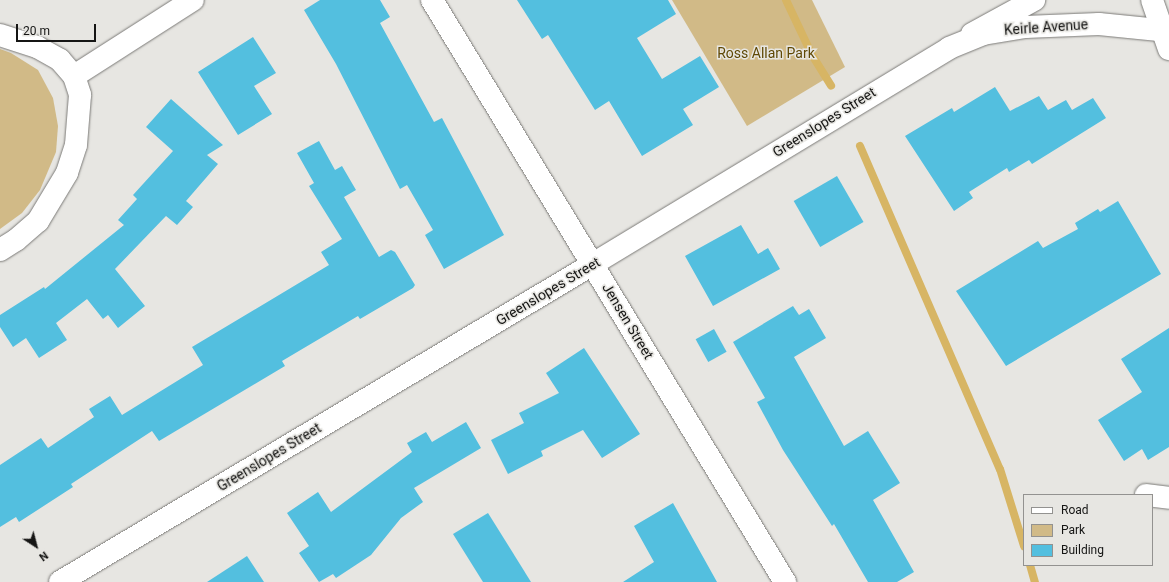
<!DOCTYPE html>
<html>
<head>
<meta charset="utf-8">
<style>
  body { margin:0 }
  #map { position:relative; width:1169px; height:582px; overflow:hidden; background:#e7e6e2; font-family:Roboto,sans-serif }
  div>[style] { position:absolute }
  .green>* { inset:0; background:#d1ba87 }
  .stream>* { height:8px; margin:-4px; padding:0 4px; transform-origin:4px; border-radius:4px; background:#d7b564 }
  .building>* { inset:0; background:#53bfdf; transform-origin:0 0 }
  .roads { filter:drop-shadow(0 0 1px #7b7a77) drop-shadow(0 0 1px #7b7a77) }
  .minor>* { height:22px; margin:-11px; padding:0 11px; transform-origin:11px; border-radius:11px; background:#fff }
  .tertiary>* { height:22px; margin:-11px; padding:0 11px; transform-origin:11px; border-radius:11px; background:#fff }
  span { translate:-50% -50%; white-space:nowrap; text-align:center; line-height:1.15; -webkit-text-stroke:3px #e7e6e2; paint-order:stroke }
  .street-label { font-size:14px; color:#151514 }
  .park-label { font-size:14px; color:#5f4804 }
  .legend { position:absolute; left:1023px; top:494px; width:130px; height:72px; box-sizing:border-box; background:#e7e6e2; border:1px solid #939290; margin:0; padding:5px 7px; list-style:none; font-size:12px; color:#151514 }
  .legend li { display:flex; align-items:center; gap:8px; height:20px }
  .legend b { width:20px; border:1px solid #939290 }
  .north { position:absolute; left:16px; top:526px; width:40px; height:40px; -webkit-text-stroke:3px #e7e6e2; paint-order:stroke; rotate:144deg; font-size:11px; font-weight:700; line-height:16px; text-align:center; color:#151514 }
  .north::after { content:''; display:block; margin:auto; width:14px; height:18px; background:#151514; clip-path:polygon(50% 0,100% 100%,50% 72%,0 100%) }
  .scale { position:absolute; left:16px; top:24px; width:80px; height:18px; box-sizing:border-box; border:2px solid #151514; border-top:0; padding-left:5px; font-size:12px; line-height:14px; white-space:nowrap; color:#151514; -webkit-text-stroke:3px #e7e6e2; paint-order:stroke }
</style>
</head>
<body>
<div id="map">
  <div class="green">
    <i style="clip-path:polygon(672px 0,812px 0,845px 67px,747px 126px)"></i>
    <i style="clip-path:polygon(0 49px,11px 53px,38px 70px,53px 98px,58px 126px,56px 152px,40px 190px,22px 213px,0 229px)"></i>
  </div>
  <div class="stream">
    <i style="left:786px;top:0;width:61px;rotate:64.7deg"></i>
    <i style="left:812px;top:55px;width:36px;rotate:58deg"></i>
    <i style="left:860px;top:146px;width:352px;rotate:66.6deg"></i>
    <i style="left:1000px;top:469px;width:81px;rotate:72.7deg"></i>
    <i style="left:1030px;top:565px;width:18px;rotate:74deg"></i>
  </div>
  <div class="building">
    <i style="clip-path:polygon(320px 0,380px 0,390px 17px,380px 23px,434px 122px,442px 118px,504px 235px,444px 269px,425px 235px,433px 230px,407px 185px,400px 189px,336px 64px,304px 10px)"></i>
    <i style="clip-path:polygon(517px 0,668px 0,676px 14px,637px 38px,662px 79px,700px 56px,719px 87px,683px 109px,693px 125px,642px 156px,609px 101px,595px 110px,548px 35px,542px 39px)"></i>
    <i style="clip-path:polygon(253px 37px,276px 73px,254px 86px,272px 114px,238px 135px,198px 72px)"></i>
    <i style="clip-path:polygon(995px 87px,1010px 111px,1039px 96px,1048px 110px,1066px 100px,1072px 110px,1093px 98px,1106px 118px,1032px 164px,1029px 160px,1009px 172px,1007px 168px,969px 192px,973px 198px,954px 211px,905px 136px,952px 108px,954px 112px)"></i>
    <i style="clip-path:polygon(171px 99px,223px 145px,207px 155px,218px 164px,186px 201px,193px 207px,177px 225px,166px 216px,115px 269px,145px 306px,118px 328px,108px 315px,103px 319px,87px 299px,56px 323px,67px 340px,39px 358px,26px 338px,13px 347px,0 327px,0 315px,44px 287px,45px 289px,124px 225px,118px 220px,137px 199px,133px 195px,173px 151px,146px 127px)"></i>
    <i style="clip-path:polygon(319px 141px,335px 170px,342px 166px,356px 190px,344px 197px,379px 257px,391px 250px,395px 252px,415px 285px,413px 288px,360px 319px,358px 316px,282px 361px,285px 366px,159px 441px,152px 431px,71px 484px,73px 487px,19px 522px,16px 517px,0 527px,0 465px,41px 438px,48px 448px,94px 417px,89px 409px,110px 396px,122px 415px,203px 365px,192px 347px,329px 265px,321px 252px,342px 239px,309px 186px,314px 183px,297px 153px)"></i>
    <i style="left:837px;top:176px;width:53px;height:50px;rotate:60deg"></i>
    <i style="clip-path:polygon(1118px 201px,1161px 274px,1006px 366px,956px 291px,1038px 241px,1043px 248px,1078px 229px,1075px 223px,1098px 209px,1100px 212px)"></i>
    <i style="clip-path:polygon(741px 225px,758px 254px,768px 248px,780px 269px,713px 306px,685px 256px)"></i>
    <i style="clip-path:polygon(793px 306px,799px 315px,809px 309px,826px 338px,794px 357px,844px 446px,868px 431px,900px 483px,873px 500px,914px 572px,897px 582px,868px 582px,834px 524px,832px 526px,783px 450px,757px 402px,765px 398px,733px 342px)"></i>
    <i style="clip-path:polygon(1169px 328px,1169px 447px,1148px 460px,1142px 449px,1124px 461px,1098px 420px,1142px 392px,1121px 359px)"></i>
    <i style="left:714px;top:329px;width:26px;height:21px;rotate:61deg"></i>
    <i style="clip-path:polygon(584px 348px,640px 434px,602px 458px,583px 430px,541px 451px,543px 456px,508px 474px,491px 440px,524px 423px,519px 413px,559px 393px,546px 373px)"></i>
    <i style="clip-path:polygon(466px 422px,481px 448px,414px 488px,423px 502px,401px 518px,371px 555px,336px 578px,333px 574px,319px 582px,299px 553px,309px 546px,287px 513px,318px 492px,331px 512px,412px 452px,407px 443px,426px 432px,432px 442px)"></i>
    <i style="clip-path:polygon(673px 503px,717px 582px,623px 582px,654px 562px,634px 526px)"></i>
    <i style="clip-path:polygon(488px 513px,531px 582px,483px 582px,453px 534px)"></i>
    <i style="clip-path:polygon(247px 556px,264px 582px,207px 582px)"></i>
  </div>
  <div class="roads">
    <div class="minor">
      <i style="left:1152px;top:0;width:52px;rotate:70.9deg"></i>
      <i style="left:972px;top:34px;width:71px;rotate:-28.7deg"></i>
      <i style="left:0;top:35px;width:39px;rotate:18deg"></i>
      <i style="left:37px;top:47px;width:26px;rotate:29deg"></i>
      <i style="left:60px;top:60px;width:21px;rotate:49deg"></i>
      <i style="left:74px;top:76px;width:20px;rotate:72deg"></i>
      <i style="left:80px;top:95px;width:50px;rotate:94.6deg"></i>
      <i style="left:76px;top:145px;width:29px;rotate:108deg"></i>
      <i style="left:67px;top:173px;width:56px;rotate:121.1deg"></i>
      <i style="left:38px;top:221px;width:29px;rotate:139deg"></i>
      <i style="left:16px;top:240px;width:19px;rotate:148deg"></i>
      <i style="left:74px;top:76px;width:141px;rotate:-32.6deg"></i>
      <i style="left:1146px;top:495px;width:23px;rotate:7deg"></i>
    </div>
    <div class="tertiary">
      <i style="left:432px;top:0;width:681px;rotate:58.76deg"></i>
      <i style="left:60px;top:582px;width:621px;rotate:-30.82deg"></i>
      <i style="left:593px;top:264px;width:416px;rotate:-31.2deg"></i>
      <i style="left:949px;top:48px;width:37px;rotate:-22deg"></i>
      <i style="left:983px;top:34px;width:43px;rotate:-9.5deg"></i>
      <i style="left:1025px;top:27px;width:74px;rotate:-2.3deg"></i>
      <i style="left:1099px;top:24px;width:70px;rotate:5.7deg"></i>
    </div>
  </div>
  <div class="street-label">
    <span style="left:1046px;top:27px;rotate:-4deg">Keirle Avenue</span>
    <span style="left:824px;top:122px;rotate:-32deg">Greenslopes Street</span>
    <span style="left:548px;top:291px;rotate:-31deg">Greenslopes Street</span>
    <span style="left:628px;top:321px;rotate:59deg">Jensen Street</span>
    <span style="left:269px;top:457px;rotate:-31deg">Greenslopes Street</span>
  </div>
  <div class="park-label">
    <span style="left:766px;top:53px">Ross Allan Park</span>
  </div>
  <ul class="legend">
  <li><b style="height:5px;background:#fff"></b>Road</li>
  <li><b style="height:11px;background:#d1ba87"></b>Park</li>
  <li><b style="height:11px;background:#53bfdf"></b>Building</li>
  </ul>
  <div class="north">N</div>
  <div class="scale">20 m</div>
</div>
</body>
</html>
